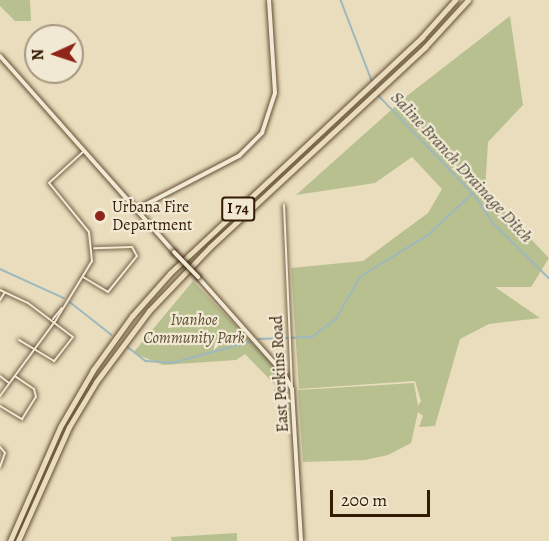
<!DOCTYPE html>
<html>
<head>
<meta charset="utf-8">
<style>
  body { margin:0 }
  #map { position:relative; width:549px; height:541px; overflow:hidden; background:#e9ddbd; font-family:Alegreya,serif }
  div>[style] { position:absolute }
  .green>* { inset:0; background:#b8c090 }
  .stream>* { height:1.5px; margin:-0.75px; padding:0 0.75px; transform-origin:0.75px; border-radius:0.75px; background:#9eb8bd }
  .roads { filter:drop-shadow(0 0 2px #614c32) drop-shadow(0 0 2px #614c32) }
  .street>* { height:2px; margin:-1px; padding:0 1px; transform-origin:1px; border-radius:1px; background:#f1e9d4 }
  .secondary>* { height:4px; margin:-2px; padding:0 2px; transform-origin:2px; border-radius:2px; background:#f1e9d4 }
  .highway>* { height:5px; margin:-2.5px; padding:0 2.5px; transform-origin:2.5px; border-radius:2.5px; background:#e9ddbd }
  .bridges { filter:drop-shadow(0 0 2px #341b04) drop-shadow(0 0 2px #341b04) }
  .secondary-bridge>* { height:4px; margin:-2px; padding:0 2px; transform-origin:2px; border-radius:2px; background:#f1e9d4 }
  .dots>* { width:16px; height:16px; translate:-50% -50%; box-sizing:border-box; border:3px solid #f1e9d4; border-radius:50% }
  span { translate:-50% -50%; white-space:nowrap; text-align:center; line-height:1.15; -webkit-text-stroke:4.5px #f1e9d4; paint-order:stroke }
  .shield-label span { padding:2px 4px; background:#f1e9d4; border:2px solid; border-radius:4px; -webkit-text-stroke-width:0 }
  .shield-label { font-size:15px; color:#341b04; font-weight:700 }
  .poi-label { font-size:16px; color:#341b04 }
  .left { translate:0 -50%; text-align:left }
  .park-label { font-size:16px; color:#5c4d2e; font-style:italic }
  .street-label { font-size:16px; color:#341b04 }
  .water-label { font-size:18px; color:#544a3c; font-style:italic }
  .north { position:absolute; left:24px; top:24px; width:60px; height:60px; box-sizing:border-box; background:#f1e9d4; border:2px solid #a59781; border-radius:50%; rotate:267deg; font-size:16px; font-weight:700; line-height:24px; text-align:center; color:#341b04 }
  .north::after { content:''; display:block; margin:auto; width:21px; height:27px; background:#8f2418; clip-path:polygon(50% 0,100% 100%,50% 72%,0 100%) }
  .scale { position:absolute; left:330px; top:490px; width:100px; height:27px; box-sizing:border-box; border:3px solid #341b04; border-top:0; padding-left:8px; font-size:18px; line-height:21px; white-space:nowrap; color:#341b04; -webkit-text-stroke:4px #f1e9d4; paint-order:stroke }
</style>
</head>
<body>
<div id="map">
  <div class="green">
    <i style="clip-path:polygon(0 0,30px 0,31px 21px,15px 21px,0 6px)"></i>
    <i style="clip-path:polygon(510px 16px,523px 105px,488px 142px,485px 191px,549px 258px,531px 287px,495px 287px,540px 318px,489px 324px,460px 339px,435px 426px,419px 427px,423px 416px,418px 412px,411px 443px,388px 455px,365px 460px,303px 462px,298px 390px,414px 383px,418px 406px,421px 401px,415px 381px,299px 389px,291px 268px,363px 261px,428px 213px,442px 189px,412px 157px,375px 183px,296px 195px,408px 95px)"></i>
    <i style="clip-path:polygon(193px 281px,279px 371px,287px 382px,285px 389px,274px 391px,276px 386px,245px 354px,236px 360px,163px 365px,133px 353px)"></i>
    <i style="clip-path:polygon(237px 533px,237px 541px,172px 541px,171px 537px)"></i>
  </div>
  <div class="stream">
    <i style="left:341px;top:0;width:97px;rotate:69deg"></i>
    <i style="left:378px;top:95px;width:143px;rotate:46.1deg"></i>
    <i style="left:477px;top:198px;width:30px;rotate:57deg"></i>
    <i style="left:493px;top:223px;width:78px;rotate:44.5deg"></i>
    <i style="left:0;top:269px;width:70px;rotate:24.4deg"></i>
    <i style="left:70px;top:302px;width:53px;rotate:38.2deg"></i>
    <i style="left:259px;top:339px;width:53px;rotate:-2.2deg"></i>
    <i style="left:312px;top:337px;width:30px;rotate:-37deg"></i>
    <i style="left:336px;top:319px;width:48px;rotate:-60.3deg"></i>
    <i style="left:360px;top:277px;width:80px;rotate:-31.7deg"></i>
    <i style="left:428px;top:235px;width:60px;rotate:-43deg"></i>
    <i style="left:128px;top:347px;width:23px;rotate:38deg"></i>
    <i style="left:146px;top:361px;width:26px;rotate:4deg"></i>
    <i style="left:172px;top:363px;width:81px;rotate:-15.1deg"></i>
  </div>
  <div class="roads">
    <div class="street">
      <i style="left:284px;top:205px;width:183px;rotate:87.5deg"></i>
      <i style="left:83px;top:277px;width:29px;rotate:31deg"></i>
      <i style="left:108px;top:292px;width:46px;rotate:-51.1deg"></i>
      <i style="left:137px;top:256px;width:10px;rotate:-119deg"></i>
      <i style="left:132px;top:247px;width:38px;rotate:178deg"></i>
      <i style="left:0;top:290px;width:31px;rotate:25deg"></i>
      <i style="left:28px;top:303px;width:56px;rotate:37.1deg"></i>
      <i style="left:73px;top:337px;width:31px;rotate:128deg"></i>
      <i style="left:54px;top:361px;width:41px;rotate:-149deg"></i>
      <i style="left:0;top:300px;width:9px;rotate:-58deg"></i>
      <i style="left:53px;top:319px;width:14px;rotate:-51deg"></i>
      <i style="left:0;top:376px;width:11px;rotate:38deg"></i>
      <i style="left:0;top:396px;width:94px;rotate:-53.6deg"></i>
      <i style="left:56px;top:320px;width:69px;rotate:-58.6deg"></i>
      <i style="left:92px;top:261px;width:29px;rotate:-96deg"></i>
      <i style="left:89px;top:232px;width:63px;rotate:-129.2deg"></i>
      <i style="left:49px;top:183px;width:47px;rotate:-42.4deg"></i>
      <i style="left:0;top:406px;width:26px;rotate:31deg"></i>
      <i style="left:22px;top:419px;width:26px;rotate:-58deg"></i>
      <i style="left:36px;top:397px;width:8px;rotate:-104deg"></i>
      <i style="left:34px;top:389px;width:23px;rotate:-146deg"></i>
      <i style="left:0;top:447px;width:8px;rotate:50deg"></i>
      <i style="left:5px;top:453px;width:15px;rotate:110deg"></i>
    </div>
    <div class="secondary">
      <i style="left:0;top:56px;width:262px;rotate:48.4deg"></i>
      <i style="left:137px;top:209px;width:115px;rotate:-27.5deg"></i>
      <i style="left:239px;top:156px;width:33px;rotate:-45deg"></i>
      <i style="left:262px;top:133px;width:42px;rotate:-72deg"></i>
      <i style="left:275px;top:93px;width:93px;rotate:-93.7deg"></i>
      <i style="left:198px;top:277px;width:130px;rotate:48.4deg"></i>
      <i style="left:284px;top:374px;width:17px;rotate:62deg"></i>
      <i style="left:292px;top:389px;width:152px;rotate:86.6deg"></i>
    </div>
    <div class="highway">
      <i style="left:10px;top:541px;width:124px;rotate:-66.3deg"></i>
      <i style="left:60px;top:427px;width:66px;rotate:-59.9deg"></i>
      <i style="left:93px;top:370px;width:67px;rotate:-54.2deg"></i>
      <i style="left:132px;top:316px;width:57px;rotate:-48.5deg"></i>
      <i style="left:170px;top:273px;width:345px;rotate:-43.1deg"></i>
      <i style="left:422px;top:37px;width:50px;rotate:-48.3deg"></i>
      <i style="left:18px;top:541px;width:125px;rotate:-65.9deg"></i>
      <i style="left:69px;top:427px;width:52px;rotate:-59deg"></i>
      <i style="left:96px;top:382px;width:89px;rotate:-53.3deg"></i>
      <i style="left:149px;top:311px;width:88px;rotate:-46.4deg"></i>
      <i style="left:210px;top:247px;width:294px;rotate:-42.9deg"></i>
      <i style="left:425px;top:47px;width:64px;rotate:-47.5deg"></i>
    </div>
  </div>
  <div class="bridges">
    <div class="secondary-bridge">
      <i style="left:174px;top:252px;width:35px;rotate:46deg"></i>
    </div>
  </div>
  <div class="dots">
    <i style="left:100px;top:216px;background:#8f2418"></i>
  </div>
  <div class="shield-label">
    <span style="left:238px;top:209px">I 74</span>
  </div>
  <div class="poi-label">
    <span class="left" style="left:112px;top:216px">Urbana Fire<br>Department</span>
  </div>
  <div class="park-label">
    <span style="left:194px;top:329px">Ivanhoe<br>Community Park</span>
  </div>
  <div class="street-label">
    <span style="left:280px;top:374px;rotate:-93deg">East Perkins Road</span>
  </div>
  <div class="water-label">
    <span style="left:462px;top:167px;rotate:47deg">Saline Branch Drainage Ditch</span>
  </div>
  <div class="north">N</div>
  <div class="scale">200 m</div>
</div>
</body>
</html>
